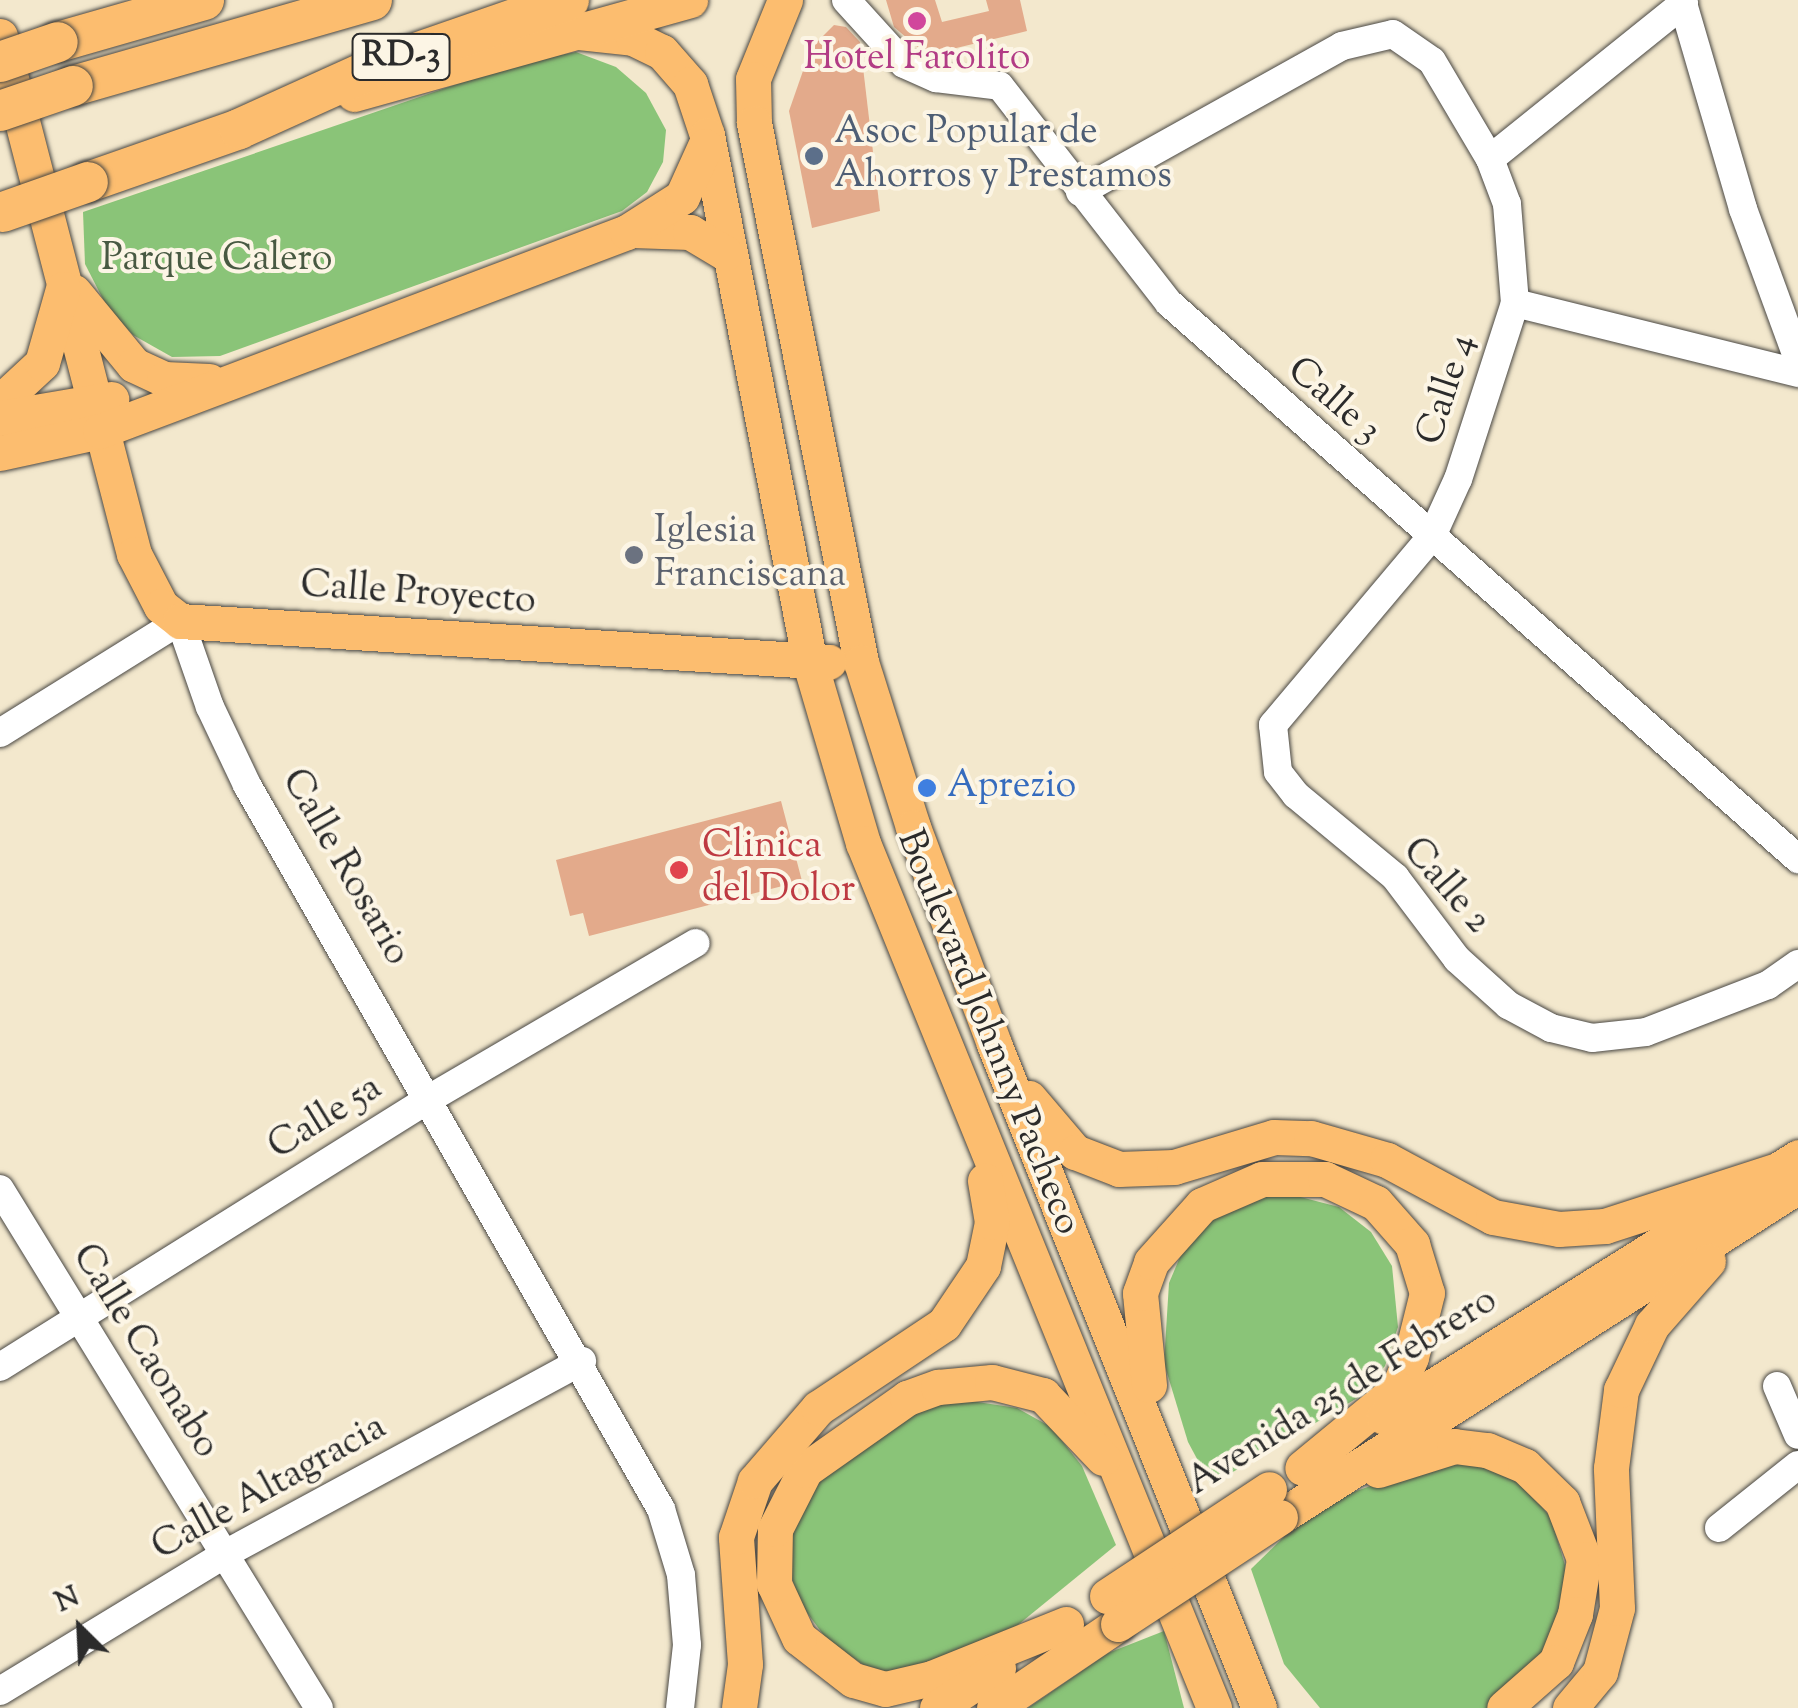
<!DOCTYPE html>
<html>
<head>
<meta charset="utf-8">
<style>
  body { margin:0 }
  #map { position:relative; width:1798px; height:1708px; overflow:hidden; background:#f3e8cd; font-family:"Sorts Mill Goudy",serif }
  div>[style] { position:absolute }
  .green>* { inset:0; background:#8ac478 }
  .building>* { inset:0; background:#e3aa8b }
  .roads { filter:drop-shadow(0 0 2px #494743) drop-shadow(0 0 2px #494743) }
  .minor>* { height:28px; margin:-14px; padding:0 14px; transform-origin:14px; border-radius:14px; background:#fff }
  .major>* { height:35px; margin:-17.5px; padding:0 17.5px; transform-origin:17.5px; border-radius:17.5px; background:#fcbd6f }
  .highway>* { height:40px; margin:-20px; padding:0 20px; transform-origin:20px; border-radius:20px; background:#fcbd6f }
  .bridges { filter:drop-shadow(0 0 2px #494743) drop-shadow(0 0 2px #494743) }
  .major-bridge>* { height:35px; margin:-17.5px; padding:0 17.5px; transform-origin:17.5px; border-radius:17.5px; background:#fcbd6f }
  .highway-bridge>* { height:40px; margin:-20px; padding:0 20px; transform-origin:20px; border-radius:20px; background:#fcbd6f }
  .dots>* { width:28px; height:28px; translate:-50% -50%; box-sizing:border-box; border:5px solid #fcf5e5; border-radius:50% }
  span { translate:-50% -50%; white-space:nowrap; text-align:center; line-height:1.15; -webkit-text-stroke:8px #fcf5e5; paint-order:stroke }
  .shield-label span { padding:2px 8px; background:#fcf5e5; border:2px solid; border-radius:8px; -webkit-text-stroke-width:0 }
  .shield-label { font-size:35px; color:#2b2b2b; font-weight:700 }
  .hotel-label { font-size:38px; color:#b23c85 }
  .service-label { font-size:38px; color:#4e5e75 }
  .left { translate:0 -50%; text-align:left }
  .park-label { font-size:38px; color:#485942 }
  .street-label { font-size:38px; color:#2b2b2b }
  .worship-label { font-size:38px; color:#5b616d }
  .shop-label { font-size:38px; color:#366cbe }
  .health-label { font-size:38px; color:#be3a42 }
  .north { position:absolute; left:30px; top:1578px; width:100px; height:100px; -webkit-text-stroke:8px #fcf5e5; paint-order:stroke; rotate:336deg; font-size:28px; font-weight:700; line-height:40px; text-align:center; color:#2b2b2b }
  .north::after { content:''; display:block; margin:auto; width:35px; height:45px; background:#2b2b2b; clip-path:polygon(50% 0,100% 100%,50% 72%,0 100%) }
</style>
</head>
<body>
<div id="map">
  <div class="green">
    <i style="clip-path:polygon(576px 52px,616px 67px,646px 93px,666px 130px,663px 162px,647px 192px,622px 211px,220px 356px,172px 357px,133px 335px,107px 307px,85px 264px,83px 212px,519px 63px)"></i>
    <i style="clip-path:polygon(1285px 1193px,1339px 1207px,1371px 1232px,1392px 1266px,1398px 1327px,1385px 1366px,1359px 1397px,1211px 1485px,1188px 1442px,1164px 1363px,1169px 1283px,1183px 1250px,1209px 1219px,1245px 1199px)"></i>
    <i style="clip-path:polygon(971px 1401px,1017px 1408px,1051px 1427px,1082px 1466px,1116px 1545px,992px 1646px,903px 1678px,868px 1668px,828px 1641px,799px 1602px,785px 1555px,803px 1488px,924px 1406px)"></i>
    <i style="clip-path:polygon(1438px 1462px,1482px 1462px,1519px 1479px,1551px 1518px,1565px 1565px,1564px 1619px,1544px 1668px,1493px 1708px,1320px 1708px,1284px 1664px,1251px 1569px,1297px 1524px,1345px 1495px)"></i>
    <i style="clip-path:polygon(1164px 1631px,1184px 1708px,1028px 1708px,1108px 1653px)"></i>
  </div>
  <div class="building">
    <i style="clip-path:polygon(886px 0,935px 0,942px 22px,989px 11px,986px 0,1020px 0,1027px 31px,927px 55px,894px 27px)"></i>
    <i style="clip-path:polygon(834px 25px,846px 27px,860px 42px,880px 211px,812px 228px,789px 111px,811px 48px)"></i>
    <i style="clip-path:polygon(781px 801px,802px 881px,589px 936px,583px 913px,570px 916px,556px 860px)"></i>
  </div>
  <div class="roads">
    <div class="minor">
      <i style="left:846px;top:0;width:86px;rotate:47.8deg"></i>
      <i style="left:904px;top:64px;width:35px;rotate:24deg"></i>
      <i style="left:936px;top:78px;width:64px;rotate:7.1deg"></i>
      <i style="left:1000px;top:86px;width:275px;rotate:52.1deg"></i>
      <i style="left:1169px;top:303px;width:840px;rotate:41.47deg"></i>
      <i style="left:1682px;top:0;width:218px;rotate:73.7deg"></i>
      <i style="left:1743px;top:209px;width:160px;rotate:69.9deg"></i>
      <i style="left:1490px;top:159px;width:249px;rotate:-38.8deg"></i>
      <i style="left:1080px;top:192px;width:300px;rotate:-29.1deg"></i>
      <i style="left:1342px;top:46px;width:52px;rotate:-13.2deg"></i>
      <i style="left:1393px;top:34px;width:47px;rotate:34.7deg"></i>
      <i style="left:1432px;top:61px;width:114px;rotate:59.4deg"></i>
      <i style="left:1490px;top:159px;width:48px;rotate:69.3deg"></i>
      <i style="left:1507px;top:204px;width:99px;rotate:85.4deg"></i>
      <i style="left:1515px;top:303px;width:185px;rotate:107.9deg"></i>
      <i style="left:1458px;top:479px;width:63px;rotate:114.5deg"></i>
      <i style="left:1432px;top:536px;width:247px;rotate:130.1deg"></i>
      <i style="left:1273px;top:725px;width:47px;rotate:83.9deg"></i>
      <i style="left:1278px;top:772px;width:29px;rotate:52deg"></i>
      <i style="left:1296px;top:795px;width:129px;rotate:39.6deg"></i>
      <i style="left:1395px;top:877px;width:103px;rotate:52.9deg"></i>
      <i style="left:1457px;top:959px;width:69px;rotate:42deg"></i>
      <i style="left:1508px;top:1005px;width:49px;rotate:28.1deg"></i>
      <i style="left:1551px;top:1028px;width:42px;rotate:13.7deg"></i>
      <i style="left:1592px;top:1038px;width:54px;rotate:-6.3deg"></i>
      <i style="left:1646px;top:1032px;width:131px;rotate:-21.1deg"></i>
      <i style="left:1768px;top:985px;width:37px;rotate:-35deg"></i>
      <i style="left:1515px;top:303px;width:292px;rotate:13.9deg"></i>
      <i style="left:0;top:733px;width:212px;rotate:-31.9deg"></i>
      <i style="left:180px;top:621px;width:91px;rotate:70.8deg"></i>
      <i style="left:210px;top:707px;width:86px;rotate:64.6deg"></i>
      <i style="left:247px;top:785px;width:834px;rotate:60.24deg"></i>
      <i style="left:661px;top:1509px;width:69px;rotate:73.1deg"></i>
      <i style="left:681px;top:1575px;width:70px;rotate:85.1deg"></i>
      <i style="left:687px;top:1645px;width:63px;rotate:96.3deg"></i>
      <i style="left:0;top:1189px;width:609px;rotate:58.42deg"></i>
      <i style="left:0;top:1367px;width:504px;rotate:-32.02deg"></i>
      <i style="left:427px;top:1100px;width:311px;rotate:-30.3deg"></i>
      <i style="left:1777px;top:1386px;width:53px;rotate:66.8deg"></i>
      <i style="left:1719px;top:1528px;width:101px;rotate:-38.6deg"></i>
      <i style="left:0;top:1691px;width:263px;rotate:-31.3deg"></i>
      <i style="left:225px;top:1554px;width:406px;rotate:-28.4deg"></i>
    </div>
    <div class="major">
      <i style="left:785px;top:0;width:85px;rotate:112.1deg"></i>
      <i style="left:753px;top:79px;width:44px;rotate:88.7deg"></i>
      <i style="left:754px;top:123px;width:550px;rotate:78.77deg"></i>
      <i style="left:861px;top:662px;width:173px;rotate:72.5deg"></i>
      <i style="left:913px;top:827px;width:232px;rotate:69.5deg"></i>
      <i style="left:994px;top:1044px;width:715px;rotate:68.24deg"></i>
      <i style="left:579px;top:32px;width:54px;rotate:6.3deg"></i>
      <i style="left:633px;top:38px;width:32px;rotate:26deg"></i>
      <i style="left:662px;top:52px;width:43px;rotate:48.8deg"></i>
      <i style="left:690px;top:84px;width:54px;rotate:71.6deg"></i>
      <i style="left:707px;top:135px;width:538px;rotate:78.96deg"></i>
      <i style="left:810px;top:663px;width:188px;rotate:73.6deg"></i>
      <i style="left:863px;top:843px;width:934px;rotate:67.91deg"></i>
      <i style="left:0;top:36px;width:535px;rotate:75.5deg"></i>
      <i style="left:134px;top:554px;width:59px;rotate:62.6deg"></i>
      <i style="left:161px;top:606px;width:24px;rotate:38deg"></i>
      <i style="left:180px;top:621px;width:650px;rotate:3.61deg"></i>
      <i style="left:354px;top:94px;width:349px;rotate:-15.6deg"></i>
      <i style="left:633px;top:230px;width:57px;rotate:2deg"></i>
      <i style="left:690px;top:232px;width:41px;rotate:31deg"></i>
      <i style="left:74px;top:292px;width:94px;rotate:50.6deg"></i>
      <i style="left:134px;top:365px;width:33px;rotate:25deg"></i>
      <i style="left:164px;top:379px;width:45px;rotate:2.5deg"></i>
      <i style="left:0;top:402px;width:57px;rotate:-42.9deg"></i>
      <i style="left:42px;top:363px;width:77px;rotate:-74.2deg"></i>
      <i style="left:0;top:418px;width:113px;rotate:-9.7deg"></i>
      <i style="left:0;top:453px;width:102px;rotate:-12.4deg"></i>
      <i style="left:100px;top:431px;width:563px;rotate:-20.69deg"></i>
      <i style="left:627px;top:232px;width:65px;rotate:-32.5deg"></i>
      <i style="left:682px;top:197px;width:56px;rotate:-65.7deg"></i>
      <i style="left:1029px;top:1098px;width:71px;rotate:49.6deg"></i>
      <i style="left:1075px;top:1152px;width:47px;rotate:21.1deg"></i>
      <i style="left:1119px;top:1169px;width:55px;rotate:-2.1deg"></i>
      <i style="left:1174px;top:1167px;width:104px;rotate:-16.7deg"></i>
      <i style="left:1274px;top:1137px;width:37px;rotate:2deg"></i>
      <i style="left:1311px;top:1138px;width:79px;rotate:16.1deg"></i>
      <i style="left:1387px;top:1160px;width:120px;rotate:28.3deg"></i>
      <i style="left:1493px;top:1217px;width:67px;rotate:10.3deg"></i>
      <i style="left:1559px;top:1229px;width:46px;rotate:-3.7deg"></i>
      <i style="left:1605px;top:1226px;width:181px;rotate:-18deg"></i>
      <i style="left:1149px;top:1385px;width:92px;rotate:-95.6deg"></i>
      <i style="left:1140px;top:1293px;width:33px;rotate:-70deg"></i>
      <i style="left:1151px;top:1262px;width:76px;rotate:-48.2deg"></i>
      <i style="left:1202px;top:1205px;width:65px;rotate:-23.4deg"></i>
      <i style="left:1262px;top:1179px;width:63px"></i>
      <i style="left:1325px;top:1179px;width:56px;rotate:25.2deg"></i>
      <i style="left:1376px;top:1203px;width:55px;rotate:48.7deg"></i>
      <i style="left:1412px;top:1244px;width:51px;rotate:73deg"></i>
      <i style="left:1427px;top:1293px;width:66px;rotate:104deg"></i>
      <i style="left:1411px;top:1357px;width:35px;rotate:112deg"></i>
      <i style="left:1398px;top:1389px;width:124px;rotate:140.5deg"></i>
      <i style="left:1384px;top:1417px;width:489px;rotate:-32.1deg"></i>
      <i style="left:1378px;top:1470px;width:80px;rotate:-17.5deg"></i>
      <i style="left:1454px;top:1446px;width:33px;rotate:7deg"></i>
      <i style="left:1487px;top:1450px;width:41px;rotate:22.8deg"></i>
      <i style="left:1525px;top:1466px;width:52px;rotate:44.2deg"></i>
      <i style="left:1562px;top:1502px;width:61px;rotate:68.9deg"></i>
      <i style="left:1584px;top:1559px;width:56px;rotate:99.3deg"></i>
      <i style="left:1575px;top:1614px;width:52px;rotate:111.6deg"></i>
      <i style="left:1556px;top:1662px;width:69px;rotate:138.5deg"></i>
      <i style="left:1280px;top:1517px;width:615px;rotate:-32.58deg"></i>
      <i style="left:1066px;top:1624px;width:144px;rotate:158.1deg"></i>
      <i style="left:932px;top:1678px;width:48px;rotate:166.8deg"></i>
      <i style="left:885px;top:1689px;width:33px;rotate:-164deg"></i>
      <i style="left:853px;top:1680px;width:68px;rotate:-142.1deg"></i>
      <i style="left:799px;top:1638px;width:60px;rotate:-114.8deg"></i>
      <i style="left:774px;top:1584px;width:55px;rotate:-89deg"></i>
      <i style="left:775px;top:1529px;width:66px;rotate:-63deg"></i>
      <i style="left:805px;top:1470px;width:125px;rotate:-35.2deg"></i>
      <i style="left:907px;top:1398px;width:33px;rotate:-20deg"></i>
      <i style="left:938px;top:1387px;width:54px;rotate:-5.3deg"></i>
      <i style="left:992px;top:1382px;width:53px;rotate:14.3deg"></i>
      <i style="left:1043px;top:1395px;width:87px;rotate:46.4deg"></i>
      <i style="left:739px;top:1708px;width:44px;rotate:-82.2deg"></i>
      <i style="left:745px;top:1664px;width:127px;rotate:-94.1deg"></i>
      <i style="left:736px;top:1537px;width:59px;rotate:-71.3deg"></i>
      <i style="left:755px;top:1481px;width:96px;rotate:-49.2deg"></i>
      <i style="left:818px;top:1408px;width:151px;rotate:-33.7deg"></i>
      <i style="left:944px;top:1324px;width:70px;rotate:-56.1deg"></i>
      <i style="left:983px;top:1266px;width:45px;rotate:-78.4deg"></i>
      <i style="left:992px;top:1222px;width:42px;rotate:-99.7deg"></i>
      <i style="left:937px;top:1708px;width:73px;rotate:-33.3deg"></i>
      <i style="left:994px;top:1708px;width:150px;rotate:-34.1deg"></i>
      <i style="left:1570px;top:1708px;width:47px;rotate:-50.2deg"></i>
      <i style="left:1600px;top:1672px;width:66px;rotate:-75.1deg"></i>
      <i style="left:1617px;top:1608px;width:140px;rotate:-92.5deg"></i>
      <i style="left:1611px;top:1468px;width:79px;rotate:-82.7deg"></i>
      <i style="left:1621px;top:1390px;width:72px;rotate:-64.5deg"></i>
      <i style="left:1652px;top:1325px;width:85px;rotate:-48.8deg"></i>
    </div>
    <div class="highway">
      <i style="left:58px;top:42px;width:152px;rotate:-16deg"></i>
      <i style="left:73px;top:86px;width:311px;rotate:-16deg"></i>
      <i style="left:88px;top:182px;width:160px;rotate:-19.3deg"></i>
      <i style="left:239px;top:129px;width:156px;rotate:-24.3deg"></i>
      <i style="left:381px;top:65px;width:199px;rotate:-19.1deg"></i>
    </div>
  </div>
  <div class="bridges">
    <div class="major-bridge">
      <i style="left:1107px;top:1596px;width:194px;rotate:-33.4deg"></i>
      <i style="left:1118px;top:1624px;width:194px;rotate:-33.4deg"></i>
    </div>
    <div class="highway-bridge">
      <i style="left:0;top:62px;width:61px;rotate:-19deg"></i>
      <i style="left:0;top:111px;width:77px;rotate:-18.9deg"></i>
      <i style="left:3px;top:212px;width:90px;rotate:-19.4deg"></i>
    </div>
  </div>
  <div class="dots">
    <i style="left:917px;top:21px;background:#d1479c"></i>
    <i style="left:814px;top:156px;background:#5c6f8a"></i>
    <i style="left:634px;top:555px;background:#6b7280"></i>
    <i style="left:927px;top:788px;background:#3f7fe0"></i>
    <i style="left:679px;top:870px;background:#e0444e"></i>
  </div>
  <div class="shield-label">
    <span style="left:401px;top:57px">RD-3</span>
  </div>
  <div class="hotel-label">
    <span style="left:917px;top:60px">Hotel Farolito</span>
  </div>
  <div class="service-label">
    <span class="left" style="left:834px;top:156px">Asoc Popular de<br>Ahorros y Prestamos</span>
  </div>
  <div class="park-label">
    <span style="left:217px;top:261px">Parque Calero</span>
  </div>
  <div class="street-label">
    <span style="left:1448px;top:390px;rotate:-72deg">Calle 4</span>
    <span style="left:1333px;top:402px;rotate:41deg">Calle 3</span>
    <span style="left:418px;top:595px;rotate:4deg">Calle Proyecto</span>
    <span style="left:344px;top:868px;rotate:60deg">Calle Rosario</span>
    <span style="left:1445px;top:887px;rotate:49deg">Calle 2</span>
    <span style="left:987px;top:1033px;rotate:68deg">Boulevard Johnny Pacheco</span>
    <span style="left:326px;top:1119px;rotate:-32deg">Calle 5a</span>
    <span style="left:144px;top:1352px;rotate:58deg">Calle Caonabo</span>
    <span style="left:1343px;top:1393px;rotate:-32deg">Avenida 25 de Febrero</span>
    <span style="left:270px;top:1489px;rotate:-29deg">Calle Altagracia</span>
  </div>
  <div class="worship-label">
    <span class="left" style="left:654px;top:555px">Iglesia<br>Franciscana</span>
  </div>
  <div class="shop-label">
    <span class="left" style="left:947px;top:788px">Aprezio</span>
  </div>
  <div class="health-label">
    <span class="left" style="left:702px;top:870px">Clinica<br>del Dolor</span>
  </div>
  <div class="north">N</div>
</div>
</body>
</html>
